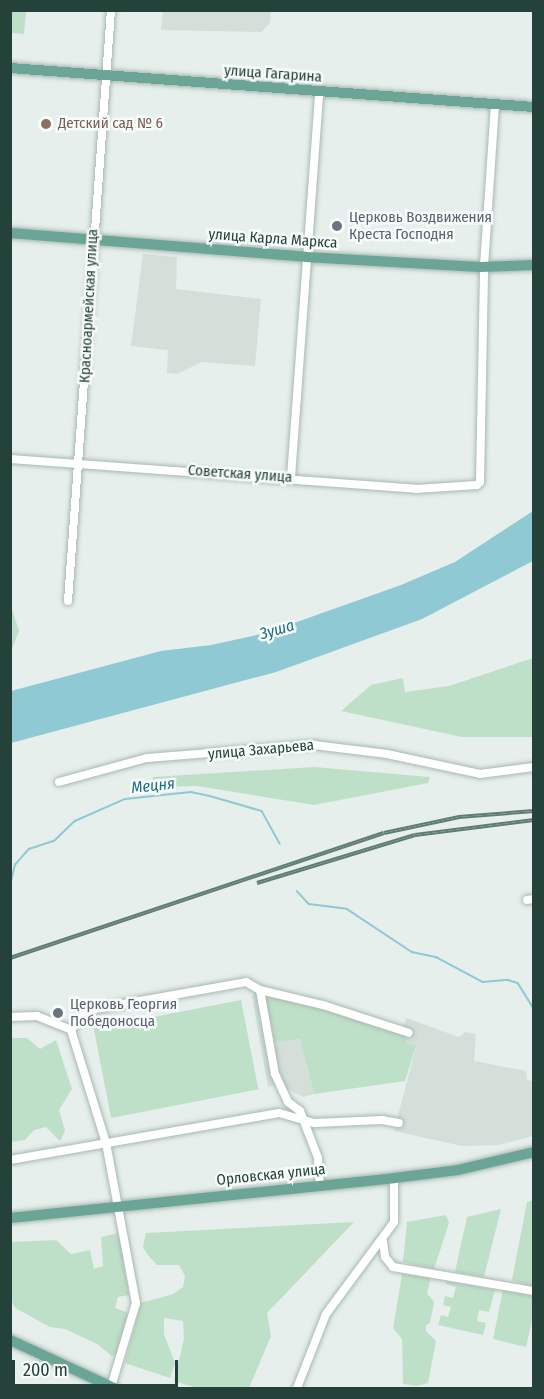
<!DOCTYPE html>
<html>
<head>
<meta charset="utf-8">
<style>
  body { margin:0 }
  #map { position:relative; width:544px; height:1399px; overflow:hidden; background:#e6efeb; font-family:"Fira Sans Condensed",sans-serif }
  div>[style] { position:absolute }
  .built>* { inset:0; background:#d4dfda }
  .green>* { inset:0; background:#bfe0c8; transform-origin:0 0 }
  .water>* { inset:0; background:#8ec9d4 }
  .stream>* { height:1.5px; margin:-0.75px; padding:0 0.75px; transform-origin:0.75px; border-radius:0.75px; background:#8ec9d4 }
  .roads { filter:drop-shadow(0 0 2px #a8b8b2) drop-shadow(0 0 2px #a8b8b2) }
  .minor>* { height:8px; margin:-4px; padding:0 4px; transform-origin:4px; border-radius:4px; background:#fff }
  .major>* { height:10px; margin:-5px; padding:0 5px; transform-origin:5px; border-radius:5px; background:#6aa596 }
  .rail>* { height:4px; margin-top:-2px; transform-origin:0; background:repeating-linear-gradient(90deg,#f7fbf9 0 4.5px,#5f7d75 0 9px); box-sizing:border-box; border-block:2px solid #5f7d75 }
  .dots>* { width:16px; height:16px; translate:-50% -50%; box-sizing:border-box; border:3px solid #f7fbf9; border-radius:50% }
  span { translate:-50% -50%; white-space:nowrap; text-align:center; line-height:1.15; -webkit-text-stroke:5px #f7fbf9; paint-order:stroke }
  .street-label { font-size:15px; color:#24423a }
  .education-label { font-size:15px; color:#785e54 }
  .left { translate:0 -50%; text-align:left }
  .worship-label { font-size:15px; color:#5b616d }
  .water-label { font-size:16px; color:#1c6f80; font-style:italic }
  .frame { position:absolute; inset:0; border:12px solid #24423a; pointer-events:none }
  .scale { position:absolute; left:12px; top:1360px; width:166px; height:27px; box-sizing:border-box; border:3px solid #24423a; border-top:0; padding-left:8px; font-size:18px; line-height:21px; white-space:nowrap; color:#24423a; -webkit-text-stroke:4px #f7fbf9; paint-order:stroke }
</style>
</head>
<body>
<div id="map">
  <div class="built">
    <i style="clip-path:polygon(163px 11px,163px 10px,271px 11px,270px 23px,261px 32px,161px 30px)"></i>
    <i style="clip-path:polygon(143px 254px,177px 257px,176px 289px,261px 299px,255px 366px,202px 362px,177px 374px,167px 373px,168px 350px,131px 346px)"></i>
    <i style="clip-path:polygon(262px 986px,276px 1042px,300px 1039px,314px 1094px,303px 1097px,280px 1085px,268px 1087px,252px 996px)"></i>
    <i style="clip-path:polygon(406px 1018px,459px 1037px,465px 1032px,476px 1034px,474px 1061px,526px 1071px,527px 1080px,533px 1081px,533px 1136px,499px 1145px,462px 1146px,394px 1131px,416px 1047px,407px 1043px,403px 1029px)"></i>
  </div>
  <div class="green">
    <i style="clip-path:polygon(10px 11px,26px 11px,24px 34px,11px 33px)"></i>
    <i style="clip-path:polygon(11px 606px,19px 631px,11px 651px,10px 651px)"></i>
    <i style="clip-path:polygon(533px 658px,533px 737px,462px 737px,341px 711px,371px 685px,403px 678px,405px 692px,449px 686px)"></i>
    <i style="clip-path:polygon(314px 767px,430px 777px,428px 783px,314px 805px,197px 786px,151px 787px,153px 777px)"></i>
    <i style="clip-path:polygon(262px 986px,322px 1001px,403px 1029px,407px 1043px,416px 1046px,405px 1081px,314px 1094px,300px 1039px,276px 1042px)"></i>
    <i style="left:241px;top:1000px;width:91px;height:150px;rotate:79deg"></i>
    <i style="clip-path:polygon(11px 1038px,27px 1038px,40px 1049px,56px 1040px,72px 1089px,59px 1110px,65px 1131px,60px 1141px,46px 1127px,34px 1130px,25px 1140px,11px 1142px)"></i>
    <i style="clip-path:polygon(533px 1200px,534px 1200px,533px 1287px,512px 1280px,527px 1202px)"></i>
    <i style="clip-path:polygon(501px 1209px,484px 1277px,455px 1272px,467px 1217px)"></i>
    <i style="clip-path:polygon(446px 1215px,449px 1223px,434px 1269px,403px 1262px,407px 1222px)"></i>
    <i style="clip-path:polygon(354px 1222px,267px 1313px,271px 1336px,249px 1388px,197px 1388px,174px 1381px,184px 1339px,183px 1321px,164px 1318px,164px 1334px,175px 1363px,170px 1378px,125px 1363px,141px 1303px,173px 1294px,183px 1287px,185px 1276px,179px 1265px,157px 1265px,147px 1254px,143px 1247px,146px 1233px)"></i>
    <i style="clip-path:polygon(119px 1233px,129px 1295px,118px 1297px,115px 1308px,126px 1312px,128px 1317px,118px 1354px,112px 1356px,97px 1344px,65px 1329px,50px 1327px,15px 1308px,11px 1300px,11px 1242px,56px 1240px,71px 1254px,90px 1250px,94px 1269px,103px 1266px,101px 1237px)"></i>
    <i style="clip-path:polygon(402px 1274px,431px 1278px,427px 1293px,434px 1302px,430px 1323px,426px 1325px,426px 1331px,436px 1341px,428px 1383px,417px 1386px,403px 1384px,402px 1339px,393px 1328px)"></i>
    <i style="clip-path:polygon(446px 1281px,495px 1290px,489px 1312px,479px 1310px,477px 1321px,486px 1323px,483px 1335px,438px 1325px,441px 1315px,448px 1317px,451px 1307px,443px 1305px,445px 1296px,453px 1298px,456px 1287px,446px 1284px)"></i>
    <i style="clip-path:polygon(503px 1290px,533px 1296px,533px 1317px,526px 1347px,493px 1339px)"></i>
  </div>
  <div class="water">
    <i style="clip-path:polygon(533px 511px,533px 561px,422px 619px,276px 672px,11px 743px,11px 691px,161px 651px,211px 645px,266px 633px,401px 585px,455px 562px)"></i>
  </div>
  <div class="stream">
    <i style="left:10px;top:886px;width:22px;rotate:-77deg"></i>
    <i style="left:15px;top:865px;width:21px;rotate:-49deg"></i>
    <i style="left:29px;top:849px;width:26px;rotate:-18deg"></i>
    <i style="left:54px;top:841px;width:29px;rotate:-44deg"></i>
    <i style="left:75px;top:821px;width:55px;rotate:-23.7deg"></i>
    <i style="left:125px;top:799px;width:66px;rotate:-6.1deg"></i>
    <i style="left:191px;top:792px;width:19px;rotate:12deg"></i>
    <i style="left:210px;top:796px;width:54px;rotate:16.1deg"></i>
    <i style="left:262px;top:811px;width:37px;rotate:61deg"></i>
    <i style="left:297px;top:891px;width:18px;rotate:47deg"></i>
    <i style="left:309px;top:904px;width:38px;rotate:7deg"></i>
    <i style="left:347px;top:909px;width:78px;rotate:33.5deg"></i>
    <i style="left:412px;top:952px;width:25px;rotate:12deg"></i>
    <i style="left:436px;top:957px;width:53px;rotate:28deg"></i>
    <i style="left:483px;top:982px;width:25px;rotate:-5deg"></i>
    <i style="left:508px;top:980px;width:10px;rotate:17deg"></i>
    <i style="left:518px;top:983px;width:31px;rotate:58deg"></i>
  </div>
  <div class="roads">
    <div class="minor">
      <i style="left:10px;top:459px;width:407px;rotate:4.2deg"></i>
      <i style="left:416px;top:489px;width:61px;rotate:-3.8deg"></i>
      <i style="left:477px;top:485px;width:4px;rotate:-45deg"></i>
      <i style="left:480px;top:482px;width:216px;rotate:-88.9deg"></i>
      <i style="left:484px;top:266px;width:161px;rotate:-86.1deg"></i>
      <i style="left:291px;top:477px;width:386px;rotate:-85.8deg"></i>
      <i style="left:68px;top:601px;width:593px;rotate:-85.84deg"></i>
      <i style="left:59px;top:782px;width:91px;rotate:-15.3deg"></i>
      <i style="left:147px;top:758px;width:168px;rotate:-4.5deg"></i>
      <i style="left:314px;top:745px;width:74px;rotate:7deg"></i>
      <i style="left:387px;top:754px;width:95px;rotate:12.1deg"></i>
      <i style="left:480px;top:774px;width:54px;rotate:-7.4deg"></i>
      <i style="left:527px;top:900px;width:7px;rotate:-8deg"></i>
      <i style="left:260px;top:990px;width:85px;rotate:79.9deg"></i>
      <i style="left:275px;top:1074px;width:31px;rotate:65deg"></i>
      <i style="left:288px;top:1102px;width:15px;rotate:37deg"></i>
      <i style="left:300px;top:1111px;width:50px;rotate:69deg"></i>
      <i style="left:318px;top:1158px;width:28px;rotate:86deg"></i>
      <i style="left:10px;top:1017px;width:27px;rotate:-2deg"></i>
      <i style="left:37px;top:1016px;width:37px;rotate:22deg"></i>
      <i style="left:71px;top:1030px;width:118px;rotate:72.8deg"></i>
      <i style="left:106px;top:1143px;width:163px;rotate:79.4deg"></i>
      <i style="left:136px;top:1303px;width:88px;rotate:106.6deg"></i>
      <i style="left:71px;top:1030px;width:19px;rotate:-51deg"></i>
      <i style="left:83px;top:1015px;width:13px;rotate:-27deg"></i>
      <i style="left:95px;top:1009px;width:153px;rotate:-10.1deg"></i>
      <i style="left:246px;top:982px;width:16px;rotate:30deg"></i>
      <i style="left:260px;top:990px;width:65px;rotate:13.4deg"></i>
      <i style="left:323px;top:1005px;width:90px;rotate:18deg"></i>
      <i style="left:10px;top:1160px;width:273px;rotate:-9.9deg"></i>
      <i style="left:279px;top:1113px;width:37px;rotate:16deg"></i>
      <i style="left:315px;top:1123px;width:67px;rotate:-2.6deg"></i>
      <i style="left:382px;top:1120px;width:17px;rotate:10deg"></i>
      <i style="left:383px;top:1242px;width:15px;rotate:82deg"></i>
      <i style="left:385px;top:1257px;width:13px;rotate:51deg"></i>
      <i style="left:393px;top:1267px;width:143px;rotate:9.7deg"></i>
      <i style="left:297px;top:1388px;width:79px;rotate:-68.6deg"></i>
      <i style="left:326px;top:1314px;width:114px;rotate:-53.5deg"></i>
      <i style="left:394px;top:1222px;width:44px;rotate:-90deg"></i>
    </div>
    <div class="major">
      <i style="left:10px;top:68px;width:525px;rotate:4.26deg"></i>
      <i style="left:10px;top:233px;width:297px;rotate:4.6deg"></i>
      <i style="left:306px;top:257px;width:174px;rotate:3.3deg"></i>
      <i style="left:480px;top:267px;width:54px;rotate:-2.1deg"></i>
      <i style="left:10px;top:1218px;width:386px;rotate:-5.9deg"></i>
      <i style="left:394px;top:1178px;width:64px;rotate:-7.1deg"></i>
      <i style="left:458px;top:1170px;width:78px;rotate:-13.3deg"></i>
      <i style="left:10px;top:1340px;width:115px;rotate:24.8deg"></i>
    </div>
  </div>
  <div class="rail">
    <i style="left:257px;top:883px;width:165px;rotate:-16.9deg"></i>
    <i style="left:415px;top:835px;width:120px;rotate:-7.2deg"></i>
    <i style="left:10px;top:958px;width:394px;rotate:-18.5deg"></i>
    <i style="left:384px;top:833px;width:77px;rotate:-12deg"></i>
    <i style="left:459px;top:817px;width:75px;rotate:-4.6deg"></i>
  </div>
  <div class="dots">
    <i style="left:46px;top:124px;background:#8d6e63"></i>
    <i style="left:337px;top:226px;background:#6b7280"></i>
    <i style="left:58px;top:1013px;background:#6b7280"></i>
  </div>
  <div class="street-label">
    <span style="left:273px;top:74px;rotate:4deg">улица Гагарина</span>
    <span style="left:273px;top:239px;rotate:4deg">улица Карла Маркса</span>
    <span style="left:89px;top:306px;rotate:-87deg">Красноармейская улица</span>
    <span style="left:240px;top:474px;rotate:4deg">Советская улица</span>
    <span style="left:261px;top:750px;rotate:-5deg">улица Захарьева</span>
    <span style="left:271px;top:1175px;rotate:-6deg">Орловская улица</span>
  </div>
  <div class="education-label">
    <span class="left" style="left:58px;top:124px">Детский сад № 6</span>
  </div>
  <div class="worship-label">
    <span class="left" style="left:349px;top:226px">Церковь Воздвижения<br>Креста Господня</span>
    <span class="left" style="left:70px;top:1013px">Церковь Георгия<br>Победоносца</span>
  </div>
  <div class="water-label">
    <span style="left:277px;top:630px;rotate:-16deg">Зуша</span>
    <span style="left:153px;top:786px;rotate:-6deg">Мецня</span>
  </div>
  <div class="frame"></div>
  <div class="scale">200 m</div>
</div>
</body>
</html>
